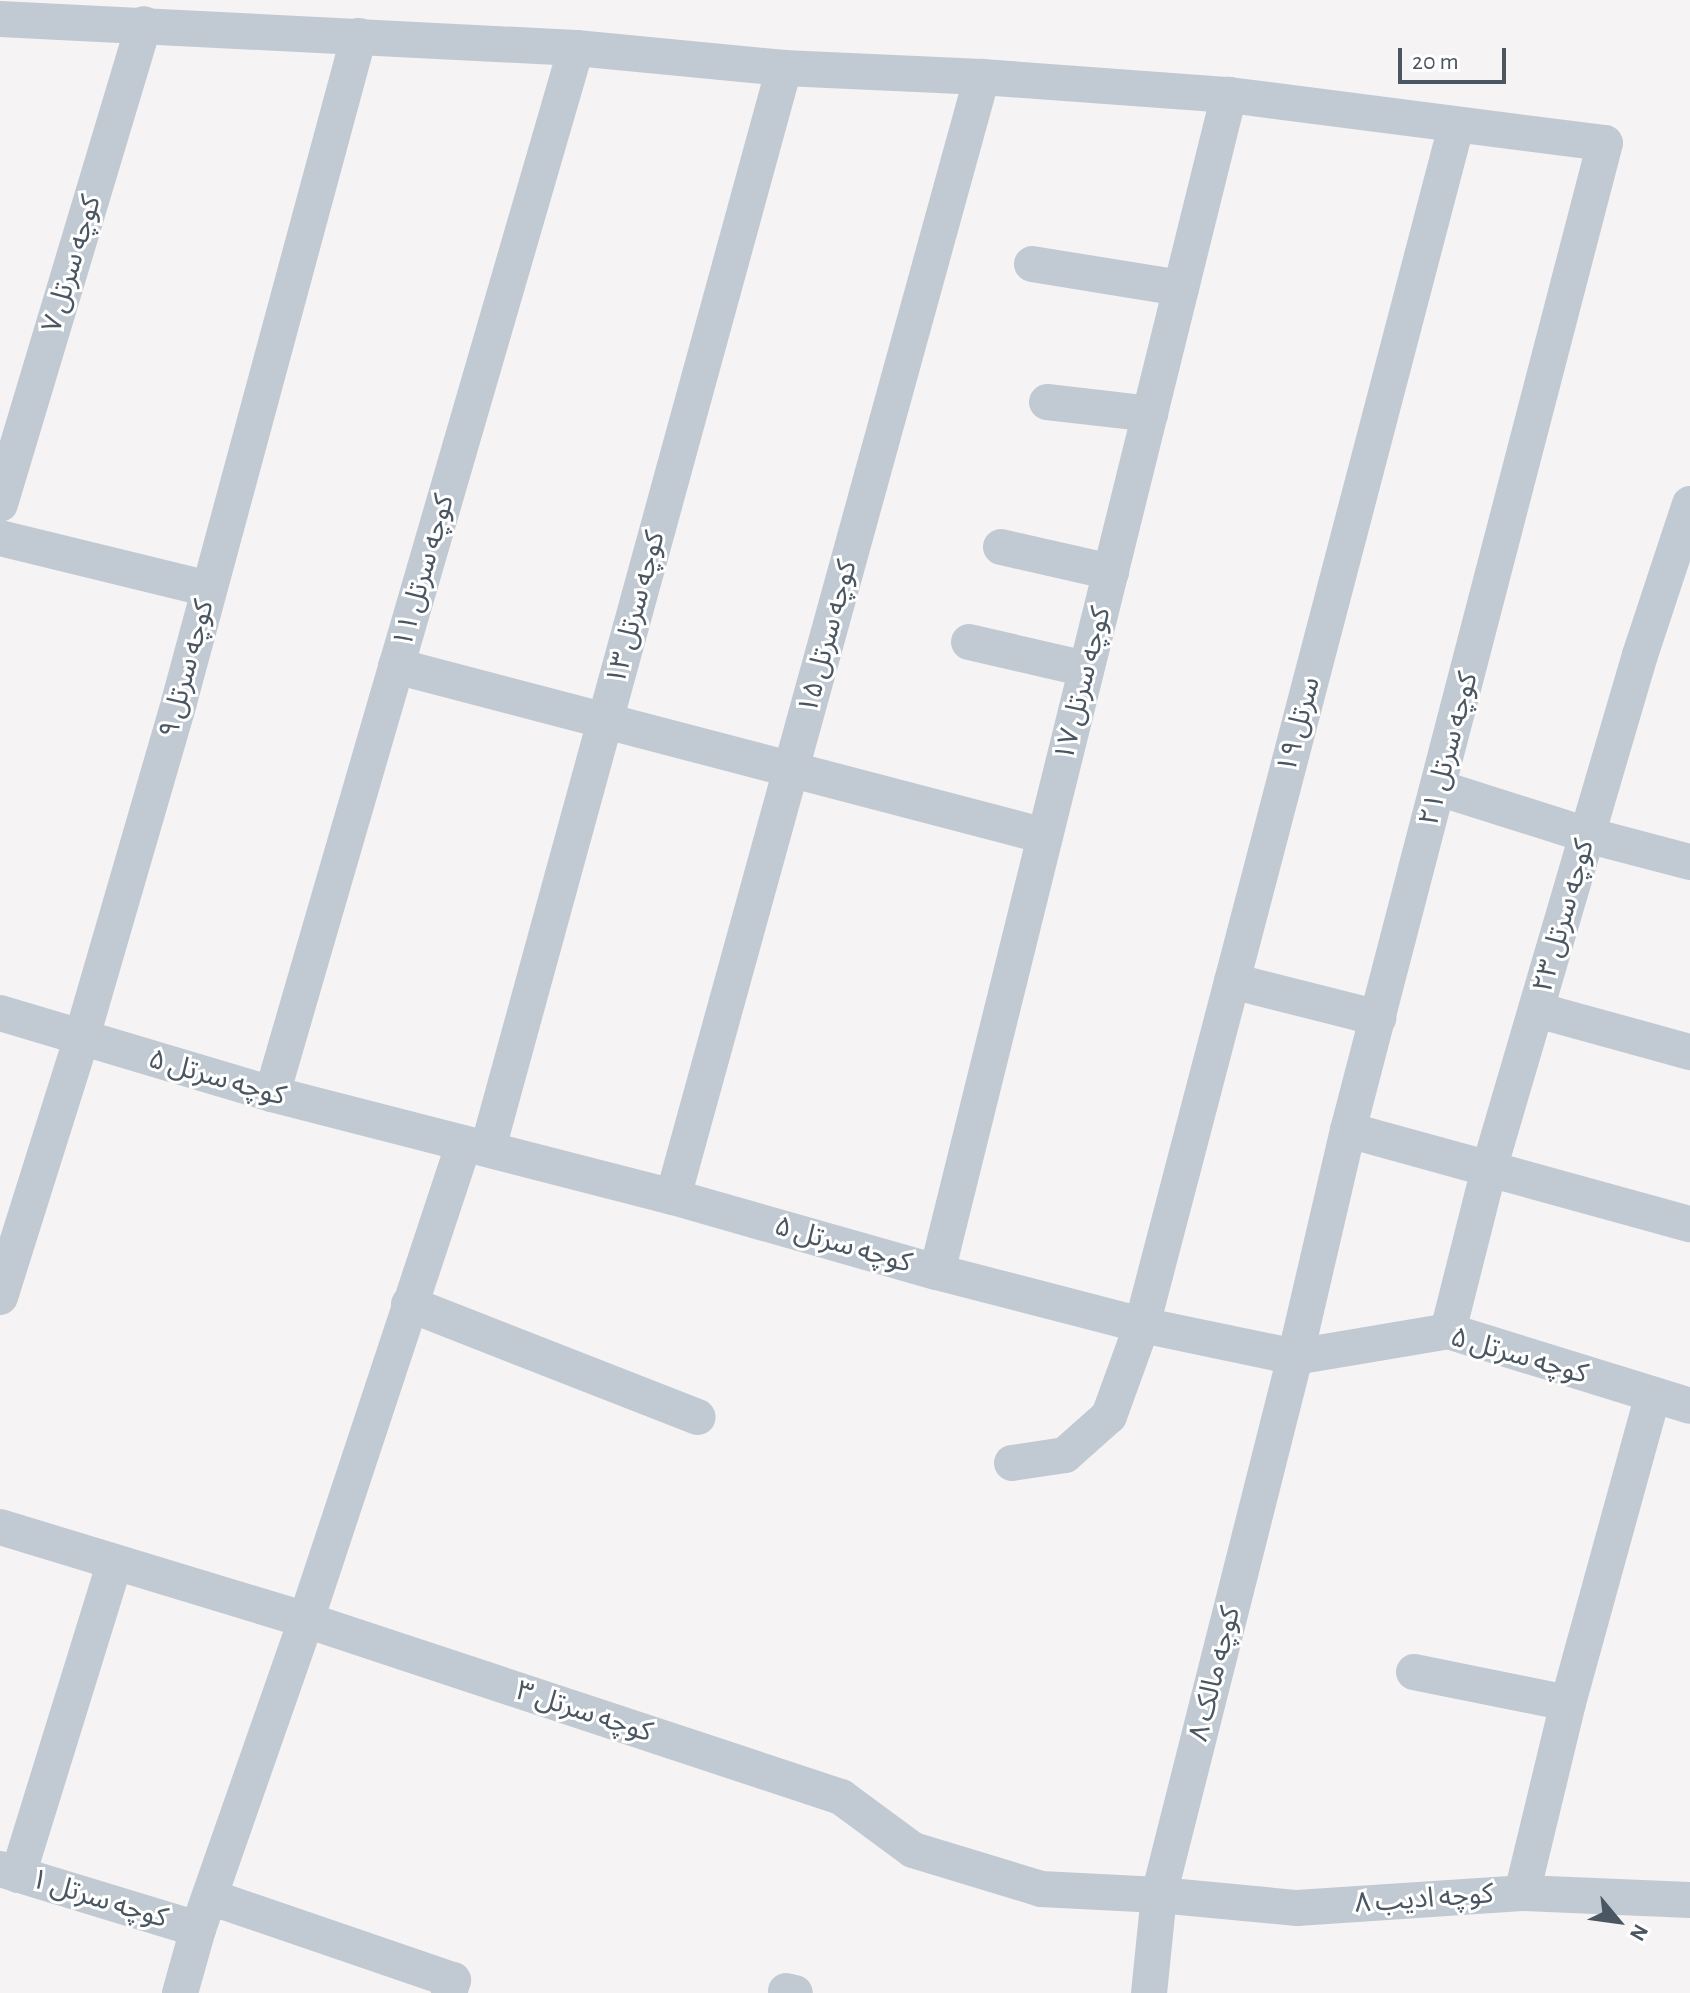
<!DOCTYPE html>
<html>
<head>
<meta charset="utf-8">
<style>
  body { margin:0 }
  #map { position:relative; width:1690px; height:1993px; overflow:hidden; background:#f5f3f3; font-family:"Alegreya Sans","Noto Sans Arabic",sans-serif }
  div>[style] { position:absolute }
  .minor>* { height:36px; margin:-18px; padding:0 18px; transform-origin:18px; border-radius:18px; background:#c1cad2 }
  span { translate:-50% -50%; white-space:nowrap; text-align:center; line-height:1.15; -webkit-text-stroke:6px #fff; paint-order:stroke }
  .street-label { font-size:28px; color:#4a5661 }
  .north { position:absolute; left:1578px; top:1881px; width:80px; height:80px; -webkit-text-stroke:6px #fff; paint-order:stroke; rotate:119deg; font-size:22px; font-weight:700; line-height:32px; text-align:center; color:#4a5661 }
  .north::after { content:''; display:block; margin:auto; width:28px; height:36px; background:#4a5661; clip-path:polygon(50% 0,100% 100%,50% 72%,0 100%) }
  .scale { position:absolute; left:1398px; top:48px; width:108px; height:36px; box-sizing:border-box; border:4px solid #4a5661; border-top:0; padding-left:10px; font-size:24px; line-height:28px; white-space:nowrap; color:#4a5661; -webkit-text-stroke:6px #fff; paint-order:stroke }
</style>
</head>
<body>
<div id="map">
  <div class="minor">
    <i style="left:0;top:19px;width:577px;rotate:2.88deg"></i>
    <i style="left:576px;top:48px;width:209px;rotate:5.5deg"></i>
    <i style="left:784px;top:68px;width:198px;rotate:2.6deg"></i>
    <i style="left:982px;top:77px;width:248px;rotate:4.2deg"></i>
    <i style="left:1229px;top:95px;width:379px;rotate:7.3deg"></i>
    <i style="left:1605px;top:143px;width:1020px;rotate:104.59deg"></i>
    <i style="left:1348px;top:1130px;width:233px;rotate:103.1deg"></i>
    <i style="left:1295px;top:1357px;width:555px;rotate:104.19deg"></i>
    <i style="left:1159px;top:1895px;width:99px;rotate:95.8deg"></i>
    <i style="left:1032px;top:264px;width:151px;rotate:9.2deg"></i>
    <i style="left:1047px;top:402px;width:104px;rotate:6.6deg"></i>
    <i style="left:0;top:504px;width:501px;rotate:-73.3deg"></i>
    <i style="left:0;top:538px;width:215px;rotate:13.7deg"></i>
    <i style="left:1001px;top:547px;width:113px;rotate:12.8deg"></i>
    <i style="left:969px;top:642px;width:120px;rotate:13deg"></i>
    <i style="left:396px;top:666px;width:671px;rotate:14.68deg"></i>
    <i style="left:1439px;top:788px;width:155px;rotate:17.6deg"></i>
    <i style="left:1587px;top:835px;width:106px;rotate:14.7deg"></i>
    <i style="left:1232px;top:981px;width:151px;rotate:14.2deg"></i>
    <i style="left:1537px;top:1010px;width:159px;rotate:15.4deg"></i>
    <i style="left:0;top:1013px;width:284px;rotate:16.6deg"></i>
    <i style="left:272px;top:1094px;width:414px;rotate:14.4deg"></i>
    <i style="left:673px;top:1197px;width:274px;rotate:15.9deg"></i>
    <i style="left:937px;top:1272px;width:212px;rotate:14.5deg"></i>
    <i style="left:1142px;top:1325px;width:156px;rotate:11.8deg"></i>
    <i style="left:1295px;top:1357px;width:155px;rotate:-9.6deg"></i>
    <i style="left:1448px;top:1331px;width:253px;rotate:17.2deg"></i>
    <i style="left:272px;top:1094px;width:1089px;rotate:-73.79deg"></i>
    <i style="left:1348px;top:1130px;width:355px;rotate:15.4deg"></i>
    <i style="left:488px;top:1148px;width:1120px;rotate:-74.67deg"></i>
    <i style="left:673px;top:1197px;width:1162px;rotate:-74.58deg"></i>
    <i style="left:937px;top:1272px;width:1213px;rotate:-76.07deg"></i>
    <i style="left:0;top:1297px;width:269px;rotate:-72.5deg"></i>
    <i style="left:81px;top:1040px;width:352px;rotate:-73.8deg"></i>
    <i style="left:179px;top:702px;width:690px;rotate:-74.88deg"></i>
    <i style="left:409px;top:1304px;width:310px;rotate:21.4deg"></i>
    <i style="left:1448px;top:1331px;width:167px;rotate:-75.8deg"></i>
    <i style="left:1489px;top:1169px;width:536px;rotate:-73.63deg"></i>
    <i style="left:1640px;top:655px;width:159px;rotate:-71.7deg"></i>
    <i style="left:1012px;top:1463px;width:54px;rotate:-8.6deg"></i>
    <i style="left:1065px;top:1455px;width:59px;rotate:-41.6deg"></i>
    <i style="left:1109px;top:1416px;width:97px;rotate:-70.1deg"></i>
    <i style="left:1142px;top:1325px;width:1239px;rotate:-75.32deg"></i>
    <i style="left:0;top:1527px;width:320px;rotate:16.9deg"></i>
    <i style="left:306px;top:1620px;width:564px;rotate:18.31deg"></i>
    <i style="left:841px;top:1797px;width:89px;rotate:36.4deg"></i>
    <i style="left:913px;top:1850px;width:134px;rotate:16.9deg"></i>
    <i style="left:1041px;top:1889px;width:118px;rotate:2.9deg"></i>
    <i style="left:1159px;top:1895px;width:139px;rotate:5.4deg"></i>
    <i style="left:1297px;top:1908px;width:225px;rotate:-3.8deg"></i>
    <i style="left:1522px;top:1893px;width:168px;rotate:2.4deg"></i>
    <i style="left:1414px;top:1672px;width:157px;rotate:11.4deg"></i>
    <i style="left:0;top:1869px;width:207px;rotate:16.9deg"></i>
    <i style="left:18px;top:1875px;width:325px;rotate:-72.8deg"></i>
    <i style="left:1522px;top:1893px;width:195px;rotate:-76.4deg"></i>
    <i style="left:1568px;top:1703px;width:320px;rotate:-74.6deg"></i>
    <i style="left:210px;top:1897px;width:257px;rotate:18.9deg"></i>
    <i style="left:453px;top:1980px;width:14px;rotate:107deg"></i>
    <i style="left:786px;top:1991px;width:9px;rotate:13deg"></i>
    <i style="left:180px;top:1993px;width:66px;rotate:-74.3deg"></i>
    <i style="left:198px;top:1929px;width:327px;rotate:-70.7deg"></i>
    <i style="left:306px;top:1620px;width:502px;rotate:-71.67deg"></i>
  </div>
  <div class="street-label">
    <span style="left:72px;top:264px;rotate:-73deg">کوچه سرتل ۷</span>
    <span style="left:424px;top:571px;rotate:-74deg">کوچه سرتل ۱۱</span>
    <span style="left:636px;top:608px;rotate:-75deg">کوچه سرتل ۱۳</span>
    <span style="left:828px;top:637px;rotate:-75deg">کوچه سرتل ۱۵</span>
    <span style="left:187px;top:669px;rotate:-75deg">کوچه سرتل ۹</span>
    <span style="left:1083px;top:684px;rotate:-76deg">کوچه سرتل ۱۷</span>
    <span style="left:1299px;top:725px;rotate:-75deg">سرتل ۱۹</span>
    <span style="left:1449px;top:749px;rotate:-75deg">کوچه سرتل ۲۱</span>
    <span style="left:1564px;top:916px;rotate:-74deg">کوچه سرتل ۲۳</span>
    <span style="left:217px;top:1078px;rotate:16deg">کوچه سرتل ۵</span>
    <span style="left:843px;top:1245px;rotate:16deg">کوچه سرتل ۵</span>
    <span style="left:1519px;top:1356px;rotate:16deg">کوچه سرتل ۵</span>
    <span style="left:1215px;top:1674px;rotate:-76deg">کوچه مالک ۸</span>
    <span style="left:584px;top:1712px;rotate:18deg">کوچه سرتل ۳</span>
    <span style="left:99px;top:1899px;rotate:17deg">کوچه سرتل ۱</span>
    <span style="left:1424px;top:1899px;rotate:-4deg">کوچه ادیب ۸</span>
  </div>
  <div class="north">N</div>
  <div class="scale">20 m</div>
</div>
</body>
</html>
